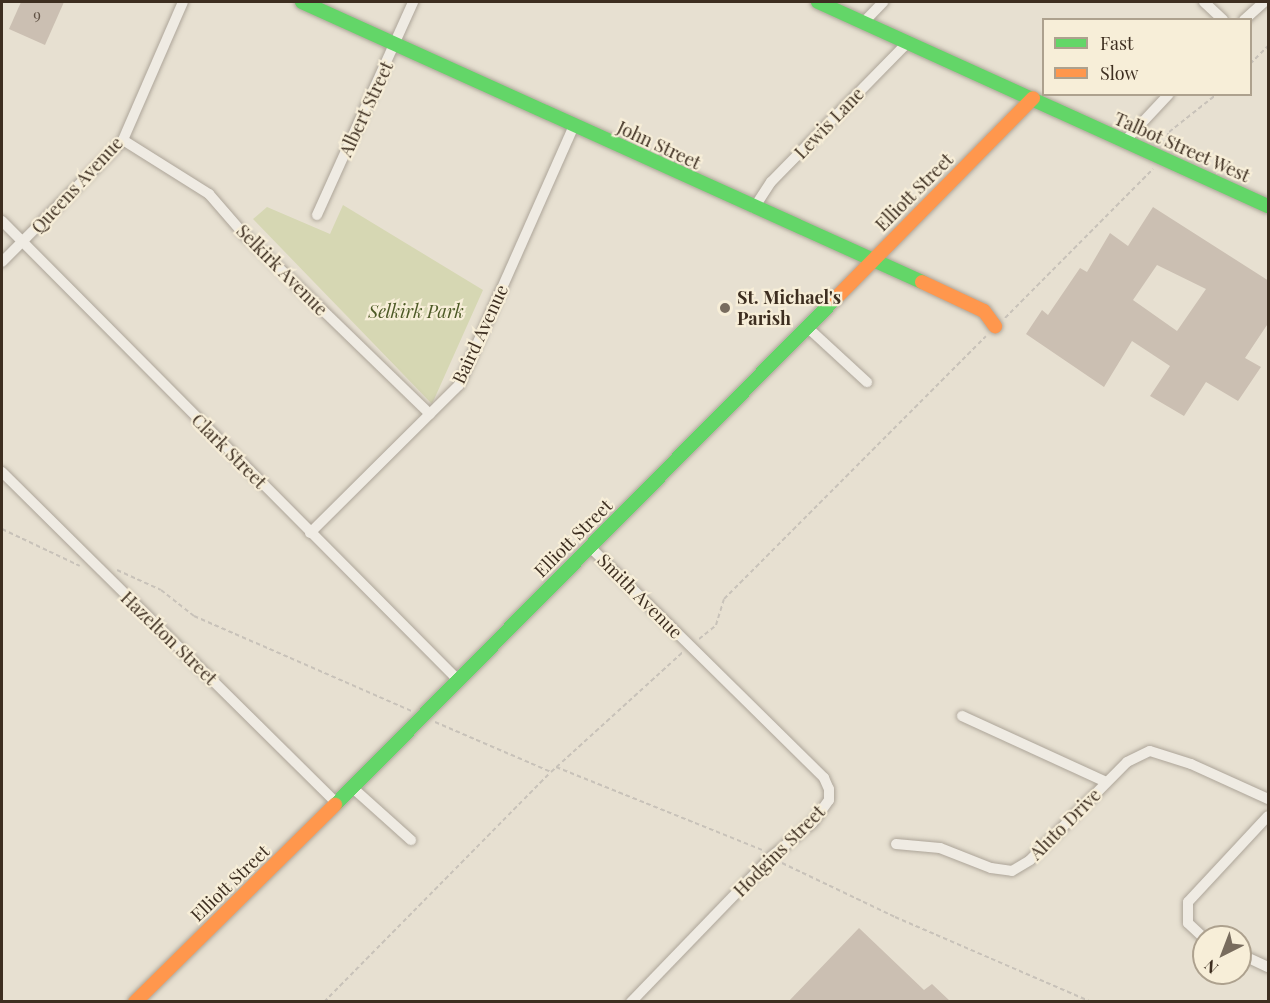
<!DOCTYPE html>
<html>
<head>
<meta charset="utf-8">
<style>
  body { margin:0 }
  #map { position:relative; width:1270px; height:1003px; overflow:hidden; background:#e7e0d1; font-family:"Playfair Display",serif }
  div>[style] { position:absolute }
  .green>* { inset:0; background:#d6d7b3 }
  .building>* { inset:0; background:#cbbfb2 }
  .path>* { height:2px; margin-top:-1px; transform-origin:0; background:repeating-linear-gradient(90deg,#c8c2b9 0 4.5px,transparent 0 7.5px) }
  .roads { filter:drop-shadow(0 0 2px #ada599) drop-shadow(0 0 2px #ada599) }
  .street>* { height:10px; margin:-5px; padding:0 5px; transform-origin:5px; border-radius:5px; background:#efebe3 }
  .fast>* { height:14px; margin:-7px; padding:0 7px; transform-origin:7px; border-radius:7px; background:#63d668 }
  .slow>* { height:14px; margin:-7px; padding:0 7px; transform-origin:7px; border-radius:7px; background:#ff974d }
  .dots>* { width:16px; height:16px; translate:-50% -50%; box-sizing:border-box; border:3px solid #f7eed8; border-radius:50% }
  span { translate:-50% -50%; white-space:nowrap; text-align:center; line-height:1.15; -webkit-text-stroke:4.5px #f7eed8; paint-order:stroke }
  .number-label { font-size:15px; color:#605244 }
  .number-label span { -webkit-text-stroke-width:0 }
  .street-label { font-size:18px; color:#3d2e20 }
  .poi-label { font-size:18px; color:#3d2e20; font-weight:700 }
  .left { translate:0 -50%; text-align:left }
  .park-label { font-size:18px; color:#4d5a26; font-style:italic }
  .frame { position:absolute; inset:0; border:3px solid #3d2e20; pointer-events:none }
  .legend { position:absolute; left:1042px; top:18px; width:210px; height:78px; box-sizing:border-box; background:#f7eed8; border:2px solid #ada18e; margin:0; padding:8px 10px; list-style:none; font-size:18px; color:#3d2e20 }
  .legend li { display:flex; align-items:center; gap:12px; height:30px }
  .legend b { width:30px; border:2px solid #ada18e }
  .north { position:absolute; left:1192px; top:925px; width:60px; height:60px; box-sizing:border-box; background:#f7eed8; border:2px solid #ada18e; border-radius:50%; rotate:222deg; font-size:16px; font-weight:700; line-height:24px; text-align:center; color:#3d2e20 }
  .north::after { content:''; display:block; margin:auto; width:21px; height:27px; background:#786c5e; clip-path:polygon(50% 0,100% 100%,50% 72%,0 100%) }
</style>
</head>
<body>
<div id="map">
  <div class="green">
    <i style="clip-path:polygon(343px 205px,483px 290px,432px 404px,253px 219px,267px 207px,330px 234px)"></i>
  </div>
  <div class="building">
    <i style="clip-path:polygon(21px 2px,64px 2px,45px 45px,9px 29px)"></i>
    <i style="clip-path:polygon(evenodd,1153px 207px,1269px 281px,1269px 322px,1245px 358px,1261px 367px,1238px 401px,1206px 382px,1184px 416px,1150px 396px,1170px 366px,1132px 341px,1104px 387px,1026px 334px,1042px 310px,1048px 315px,1080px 268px,1087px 272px,1110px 233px,1128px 246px,1153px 207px,1157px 265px,1206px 289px,1177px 331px,1133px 300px,1157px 265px)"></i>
    <i style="clip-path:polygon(859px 928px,924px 990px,932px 984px,951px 1002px,788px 1002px)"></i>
  </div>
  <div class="path">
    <i style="left:1250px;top:64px;width:25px;rotate:-45deg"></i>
    <i style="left:1163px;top:144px;width:13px;rotate:-63deg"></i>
    <i style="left:1169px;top:132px;width:61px;rotate:-38.4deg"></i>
    <i style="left:1005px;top:318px;width:210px;rotate:-45.2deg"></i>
    <i style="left:2px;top:529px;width:86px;rotate:25.4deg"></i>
    <i style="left:117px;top:570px;width:48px;rotate:24.4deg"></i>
    <i style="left:161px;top:590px;width:42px;rotate:38.2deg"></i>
    <i style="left:194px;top:616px;width:237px;rotate:23.6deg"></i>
    <i style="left:699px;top:639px;width:22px;rotate:-39deg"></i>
    <i style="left:716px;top:625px;width:27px;rotate:-73deg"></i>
    <i style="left:724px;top:599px;width:371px;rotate:-45.1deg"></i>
    <i style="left:435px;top:722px;width:126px;rotate:23.3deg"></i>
    <i style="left:556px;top:767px;width:222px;rotate:21.9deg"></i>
    <i style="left:782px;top:863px;width:125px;rotate:25.5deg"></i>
    <i style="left:895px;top:917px;width:214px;rotate:23.4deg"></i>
    <i style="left:324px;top:1002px;width:323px;rotate:-45.4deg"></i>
    <i style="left:551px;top:772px;width:178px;rotate:-42.3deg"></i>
  </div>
  <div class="roads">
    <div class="street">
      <i style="left:1204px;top:2px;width:26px;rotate:43deg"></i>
      <i style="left:1244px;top:20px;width:27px;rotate:-42deg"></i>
      <i style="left:864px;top:22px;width:28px;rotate:-46deg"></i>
      <i style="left:123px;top:140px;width:102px;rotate:32.1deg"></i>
      <i style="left:209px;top:194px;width:49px;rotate:49.1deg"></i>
      <i style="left:241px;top:231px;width:263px;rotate:44.1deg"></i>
      <i style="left:1125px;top:141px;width:64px;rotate:-46.9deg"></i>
      <i style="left:754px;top:208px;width:31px;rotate:-57deg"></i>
      <i style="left:771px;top:182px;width:196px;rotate:-45.6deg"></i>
      <i style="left:317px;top:215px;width:234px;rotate:-65.7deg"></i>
      <i style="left:2px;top:221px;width:646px;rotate:45.19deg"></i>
      <i style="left:2px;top:262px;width:172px;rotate:-45.2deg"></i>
      <i style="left:123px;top:140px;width:150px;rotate:-66.5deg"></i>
      <i style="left:806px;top:326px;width:83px;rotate:42.6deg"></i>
      <i style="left:2px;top:472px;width:472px;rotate:44.7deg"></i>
      <i style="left:310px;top:533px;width:210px;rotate:-44.8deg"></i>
      <i style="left:459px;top:385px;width:283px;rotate:-66.1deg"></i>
      <i style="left:590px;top:547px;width:329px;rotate:44.6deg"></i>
      <i style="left:824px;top:778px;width:12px;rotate:66deg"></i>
      <i style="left:829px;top:789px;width:11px;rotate:90deg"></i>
      <i style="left:829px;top:800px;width:29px;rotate:126deg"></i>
      <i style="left:812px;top:823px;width:53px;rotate:140.3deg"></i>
      <i style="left:771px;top:857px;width:202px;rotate:134deg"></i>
      <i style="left:962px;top:716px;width:158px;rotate:24.6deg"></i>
      <i style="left:353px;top:788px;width:78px;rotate:41.9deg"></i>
      <i style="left:896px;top:844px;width:44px;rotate:5.2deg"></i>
      <i style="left:940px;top:848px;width:55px;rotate:21.4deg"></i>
      <i style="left:991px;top:868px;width:21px;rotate:8deg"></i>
      <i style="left:1012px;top:871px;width:21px;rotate:-31deg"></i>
      <i style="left:1030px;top:860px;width:138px;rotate:-45.3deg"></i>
      <i style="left:1127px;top:762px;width:25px;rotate:-26deg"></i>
      <i style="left:1150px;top:751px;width:43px;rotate:17.6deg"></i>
      <i style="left:1191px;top:764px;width:85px;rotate:24.4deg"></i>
      <i style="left:1204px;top:938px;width:22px;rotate:-137deg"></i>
      <i style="left:1188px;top:923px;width:21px;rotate:-90deg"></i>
      <i style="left:1188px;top:902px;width:117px;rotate:-47.1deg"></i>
      <i style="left:1240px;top:954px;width:31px;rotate:25deg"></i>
    </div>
    <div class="fast">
      <i style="left:302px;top:2px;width:680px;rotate:24.3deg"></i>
      <i style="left:818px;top:2px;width:494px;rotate:24.4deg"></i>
      <i style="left:335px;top:805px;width:711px;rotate:-45.34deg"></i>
    </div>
    <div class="slow">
      <i style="left:922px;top:282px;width:68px;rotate:25.1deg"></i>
      <i style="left:984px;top:311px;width:19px;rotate:54deg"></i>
      <i style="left:835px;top:299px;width:282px;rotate:-45.4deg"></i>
      <i style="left:135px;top:1002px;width:281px;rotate:-44.6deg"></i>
    </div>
  </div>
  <div class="dots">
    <i style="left:725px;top:308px;background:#786c5e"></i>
  </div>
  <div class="number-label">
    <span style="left:37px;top:15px">9</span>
  </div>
  <div class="street-label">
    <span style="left:366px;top:109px;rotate:-65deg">Albert Street</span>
    <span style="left:829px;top:123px;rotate:-46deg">Lewis Lane</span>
    <span style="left:659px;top:145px;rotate:25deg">John Street</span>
    <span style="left:1182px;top:147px;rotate:24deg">Talbot Street West</span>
    <span style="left:77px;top:185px;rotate:-47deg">Queens Avenue</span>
    <span style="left:914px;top:192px;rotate:-45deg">Elliott Street</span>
    <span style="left:282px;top:270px;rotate:45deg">Selkirk Avenue</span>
    <span style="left:480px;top:334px;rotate:-65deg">Baird Avenue</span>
    <span style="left:229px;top:451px;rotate:45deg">Clark Street</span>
    <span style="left:573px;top:538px;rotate:-45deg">Elliott Street</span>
    <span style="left:640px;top:596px;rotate:45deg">Smith Avenue</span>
    <span style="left:169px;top:638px;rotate:44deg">Hazelton Street</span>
    <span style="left:1065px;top:824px;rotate:-45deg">Aluto Drive</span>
    <span style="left:779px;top:851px;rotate:-45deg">Hodgins Street</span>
    <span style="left:230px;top:883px;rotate:-44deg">Elliott Street</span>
  </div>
  <div class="poi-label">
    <span class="left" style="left:737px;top:308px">St. Michael's<br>Parish</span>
  </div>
  <div class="park-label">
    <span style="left:416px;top:311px">Selkirk Park</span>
  </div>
  <div class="frame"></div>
  <ul class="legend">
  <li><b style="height:8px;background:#63d668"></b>Fast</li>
  <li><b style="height:8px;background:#ff974d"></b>Slow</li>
  </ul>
  <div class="north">N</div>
</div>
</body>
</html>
